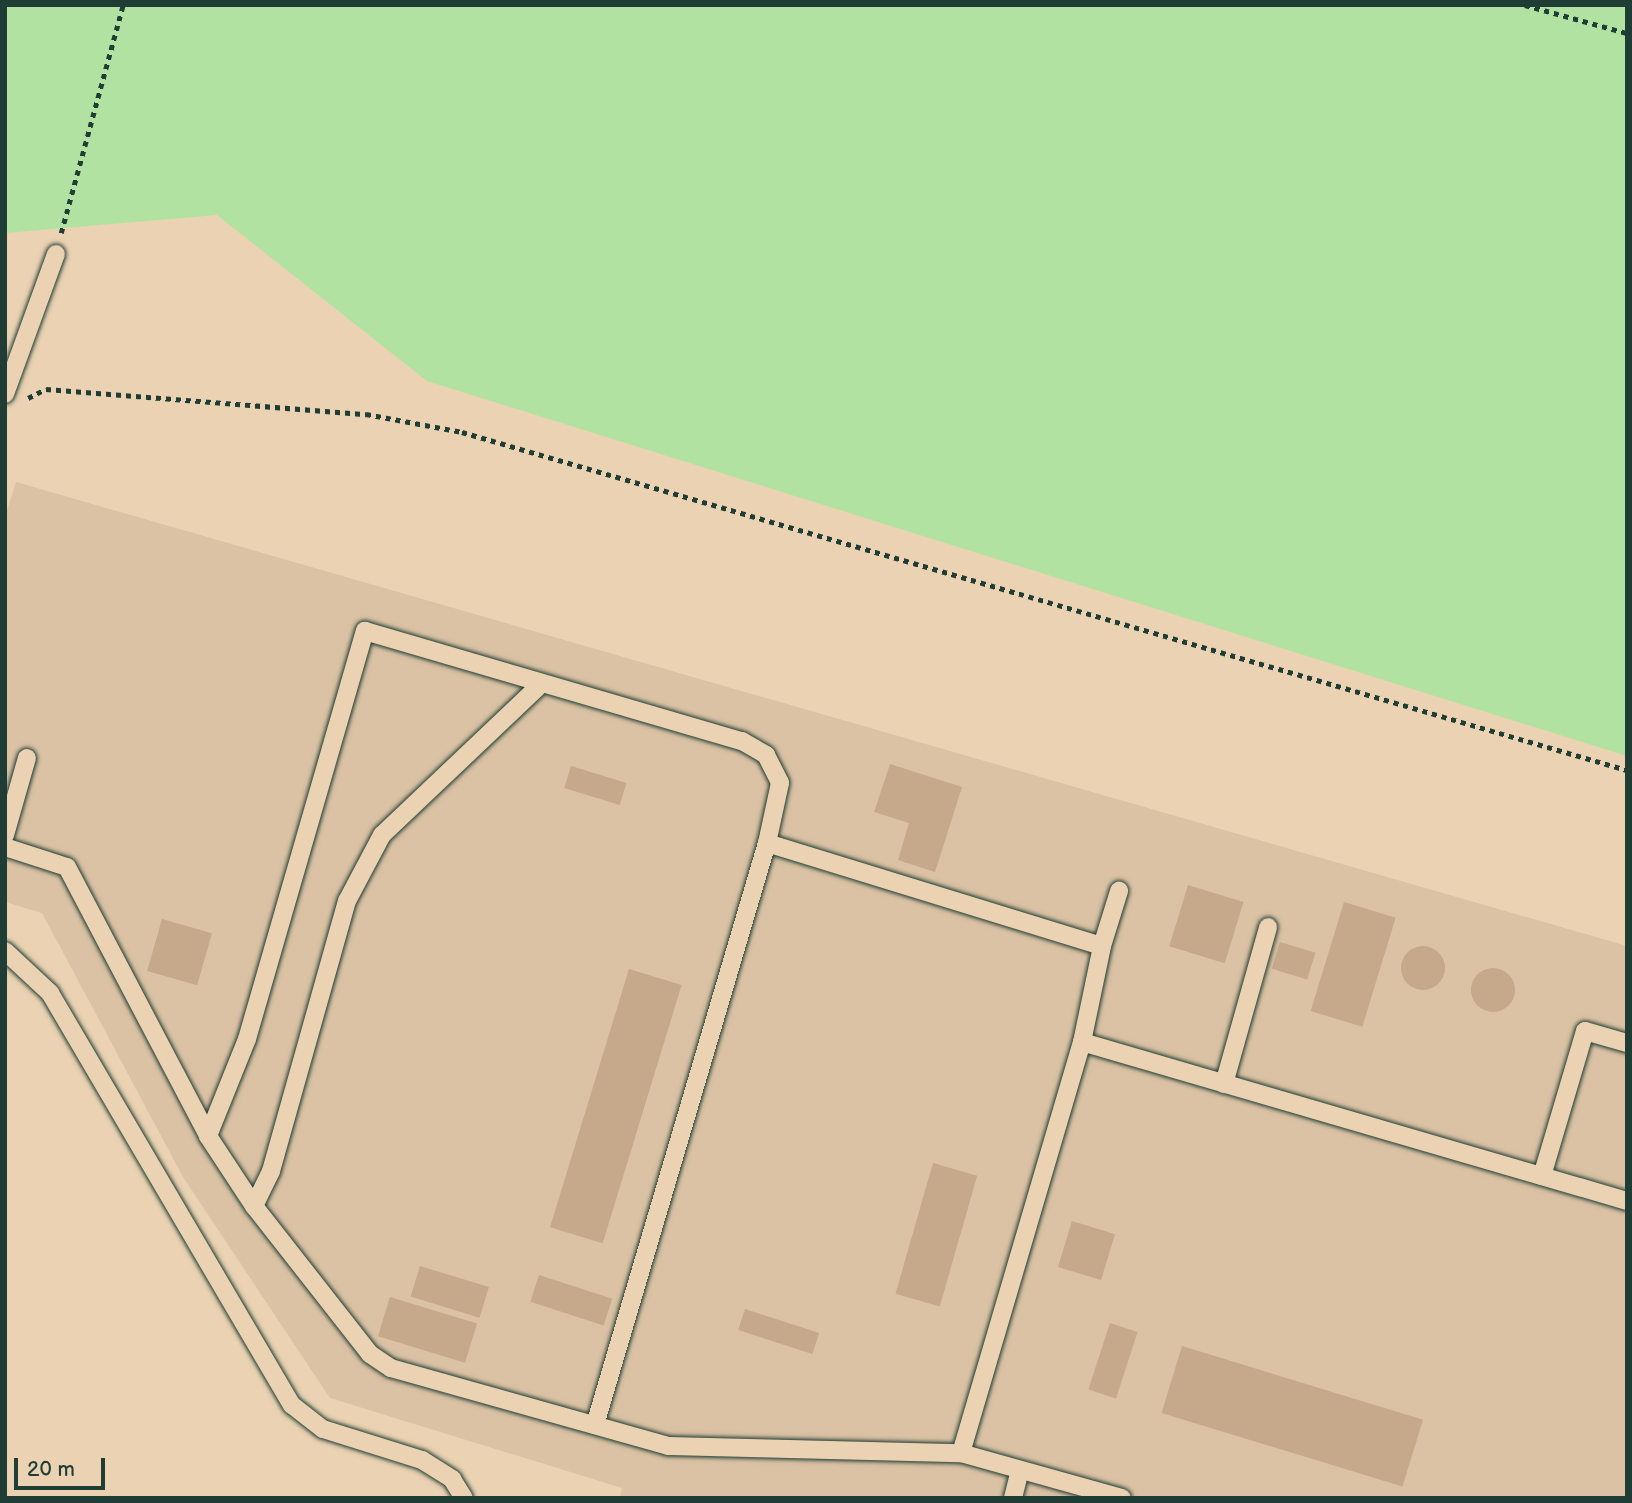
<!DOCTYPE html>
<html>
<head>
<meta charset="utf-8">
<style>
  body { margin:0 }
  #map { position:relative; width:1632px; height:1503px; overflow:hidden; background:#ead2b2; font-family:"Balsamiq Sans",sans-serif }
  div>[style] { position:absolute }
  .built>* { inset:0; background:#dbc2a4 }
  .green>* { inset:0; background:#b2e2a2 }
  .building>* { inset:0; background:#c6a88a; transform-origin:0 0 }
  .round { border-radius:50% }
  .path>* { height:4.5px; margin-top:-2.25px; transform-origin:0; background:repeating-linear-gradient(90deg,#1f3d34 0 5px,transparent 0 10px) }
  .roads { filter:drop-shadow(0 0 2px #1f3d34) drop-shadow(0 0 2px #1f3d34) }
  .lane>* { height:18px; margin:-9px; padding:0 9px; transform-origin:9px; border-radius:9px; background:#ead2b2 }
  span { translate:-50% -50%; white-space:nowrap; text-align:center; line-height:1.15; -webkit-text-stroke:5px #ead2b2; paint-order:stroke }
  .frame { position:absolute; inset:0; border:7px solid #1f3d34; pointer-events:none }
  .scale { position:absolute; left:14px; top:1458px; width:91px; height:32px; box-sizing:border-box; border:4px solid #1f3d34; border-top:0; padding-left:9px; font-size:21px; line-height:24px; white-space:nowrap; color:#1f3d34; -webkit-text-stroke:5px #ead2b2; paint-order:stroke }
</style>
</head>
<body>
<div id="map">
  <div class="built">
    <i style="clip-path:polygon(16px 482px,1627px 946px,1627px 1498px,620px 1498px,622px 1488px,330px 1398px,183px 1177px,42px 913px,5px 902px,5px 517px)"></i>
  </div>
  <div class="green">
    <i style="clip-path:polygon(5px 5px,1627px 5px,1627px 756px,427px 381px,217px 215px,5px 233px)"></i>
  </div>
  <div class="building">
    <i style="clip-path:polygon(890px 764px,962px 787px,935px 872px,898px 860px,909px 823px,874px 812px)"></i>
    <i style="left:571px;top:766px;width:58px;height:23px;rotate:17deg"></i>
    <i style="left:1188px;top:885px;width:58px;height:64px;rotate:17deg"></i>
    <i style="left:1344px;top:902px;width:54px;height:114px;rotate:17deg"></i>
    <i style="left:162px;top:919px;width:52px;height:54px;rotate:16deg"></i>
    <i style="left:1280px;top:942px;width:37px;height:28px;rotate:17deg"></i>
    <i class="round" style="left:1401px;top:946px;width:44px;height:44px"></i>
    <i class="round" style="left:1471px;top:968px;width:44px;height:44px"></i>
    <i style="left:629px;top:969px;width:55px;height:270px;rotate:17deg"></i>
    <i style="left:933px;top:1163px;width:46px;height:136px;rotate:16deg"></i>
    <i style="left:1072px;top:1221px;width:45px;height:48px;rotate:17deg"></i>
    <i style="left:420px;top:1266px;width:72px;height:32px;rotate:17deg"></i>
    <i style="left:539px;top:1275px;width:77px;height:28px;rotate:18deg"></i>
    <i style="left:390px;top:1297px;width:91px;height:41px;rotate:17deg"></i>
    <i style="left:745px;top:1309px;width:78px;height:22px;rotate:18deg"></i>
    <i style="left:1110px;top:1323px;width:29px;height:70px;rotate:18deg"></i>
    <i style="left:1182px;top:1346px;width:252px;height:70px;rotate:17deg"></i>
  </div>
  <div class="path">
    <i style="left:1525px;top:5px;width:106px;rotate:15.4deg"></i>
    <i style="left:61px;top:233px;width:236px;rotate:-74.8deg"></i>
    <i style="left:28px;top:398px;width:20px;rotate:-27deg"></i>
    <i style="left:46px;top:389px;width:321px;rotate:4.5deg"></i>
    <i style="left:366px;top:414px;width:98px;rotate:10.6deg"></i>
    <i style="left:462px;top:432px;width:1213px;rotate:16.18deg"></i>
  </div>
  <div class="roads">
    <div class="lane">
      <i style="left:5px;top:394px;width:149px;rotate:-70deg"></i>
      <i style="left:5px;top:835px;width:80px;rotate:-74.1deg"></i>
      <i style="left:5px;top:847px;width:65px;rotate:17.9deg"></i>
      <i style="left:67px;top:867px;width:304px;rotate:62.3deg"></i>
      <i style="left:208px;top:1136px;width:84px;rotate:56.7deg"></i>
      <i style="left:254px;top:1206px;width:188px;rotate:51.9deg"></i>
      <i style="left:370px;top:1354px;width:25px;rotate:34deg"></i>
      <i style="left:391px;top:1368px;width:288px;rotate:15.7deg"></i>
      <i style="left:668px;top:1446px;width:293px;rotate:1.4deg"></i>
      <i style="left:961px;top:1453px;width:167px;rotate:15.6deg"></i>
      <i style="left:5px;top:951px;width:62px;rotate:43deg"></i>
      <i style="left:50px;top:993px;width:478px;rotate:59.6deg"></i>
      <i style="left:292px;top:1405px;width:39px;rotate:38deg"></i>
      <i style="left:323px;top:1429px;width:104px;rotate:17.4deg"></i>
      <i style="left:422px;top:1460px;width:36px;rotate:32deg"></i>
      <i style="left:452px;top:1479px;width:22px;rotate:58deg"></i>
      <i style="left:1082px;top:1042px;width:568px;rotate:16.26deg"></i>
      <i style="left:1224px;top:1084px;width:163px;rotate:-74.3deg"></i>
      <i style="left:208px;top:1136px;width:105px;rotate:-68.1deg"></i>
      <i style="left:247px;top:1039px;width:425px;rotate:-73.9deg"></i>
      <i style="left:365px;top:631px;width:393px;rotate:16.3deg"></i>
      <i style="left:742px;top:741px;width:28px;rotate:30deg"></i>
      <i style="left:766px;top:755px;width:31px;rotate:63deg"></i>
      <i style="left:780px;top:783px;width:61px;rotate:102.2deg"></i>
      <i style="left:1542px;top:1176px;width:151px;rotate:-73.5deg"></i>
      <i style="left:1585px;top:1031px;width:44px;rotate:15.9deg"></i>
      <i style="left:254px;top:1206px;width:39px;rotate:-64deg"></i>
      <i style="left:271px;top:1171px;width:280px;rotate:-74.3deg"></i>
      <i style="left:347px;top:901px;width:75px;rotate:-62.1deg"></i>
      <i style="left:382px;top:835px;width:219px;rotate:-43.5deg"></i>
      <i style="left:595px;top:1425px;width:607px;rotate:-73.54deg"></i>
      <i style="left:767px;top:843px;width:350px;rotate:17.1deg"></i>
      <i style="left:961px;top:1453px;width:428px;rotate:-73.6deg"></i>
      <i style="left:1082px;top:1042px;width:98px;rotate:-78.2deg"></i>
      <i style="left:1102px;top:946px;width:58px;rotate:-72.8deg"></i>
      <i style="left:1013px;top:1498px;width:29px;rotate:-76deg"></i>
    </div>
  </div>
  <div class="frame"></div>
  <div class="scale">20 m</div>
</div>
</body>
</html>
